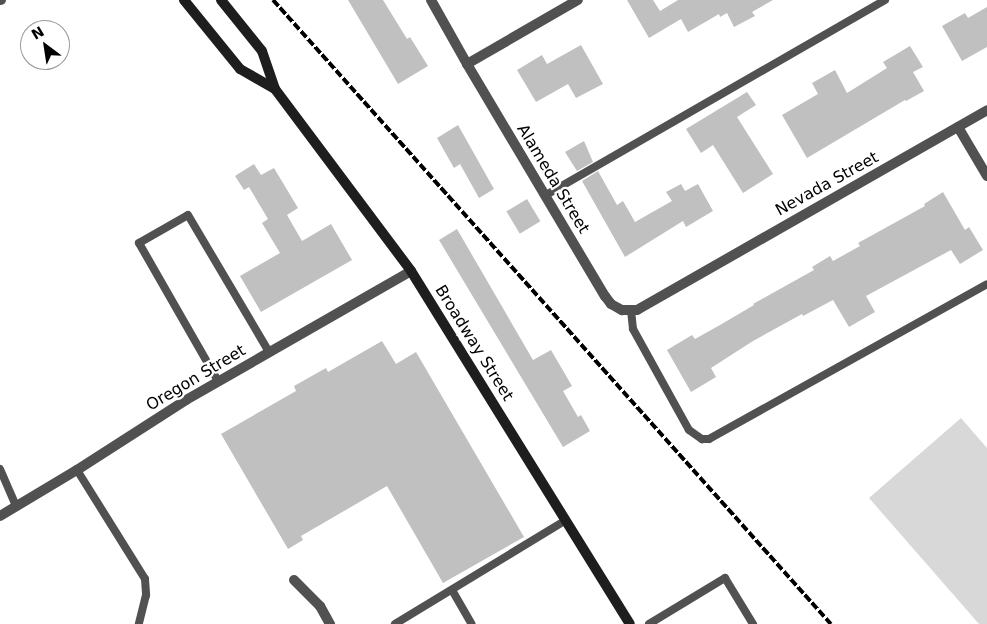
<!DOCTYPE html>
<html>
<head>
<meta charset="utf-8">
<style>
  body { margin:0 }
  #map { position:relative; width:987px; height:624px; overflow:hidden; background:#fff; font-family:"DejaVu Sans",sans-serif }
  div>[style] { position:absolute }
  .green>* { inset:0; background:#d8d8d8 }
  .building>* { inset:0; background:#c0c0c0; transform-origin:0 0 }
  .service>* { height:8px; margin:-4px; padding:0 4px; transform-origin:4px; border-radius:4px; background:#515151 }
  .minor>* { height:10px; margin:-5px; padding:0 5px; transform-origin:5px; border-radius:5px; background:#515151 }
  .tertiary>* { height:10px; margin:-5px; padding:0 5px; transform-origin:5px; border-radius:5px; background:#515151 }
  .secondary>* { height:10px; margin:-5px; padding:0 5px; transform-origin:5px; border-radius:5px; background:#1e1e1e }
  .rail>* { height:4px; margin-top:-2px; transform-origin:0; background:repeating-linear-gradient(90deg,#000 0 8px,transparent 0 10.5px) }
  span { translate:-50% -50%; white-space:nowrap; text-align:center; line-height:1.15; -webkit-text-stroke:4.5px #fff; paint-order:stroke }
  .street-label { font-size:16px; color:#000 }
  .north { position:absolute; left:20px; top:20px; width:50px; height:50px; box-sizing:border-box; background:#fff; border:1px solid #999; border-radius:50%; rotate:329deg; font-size:14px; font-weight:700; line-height:20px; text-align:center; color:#000 }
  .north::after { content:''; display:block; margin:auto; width:18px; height:22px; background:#000; clip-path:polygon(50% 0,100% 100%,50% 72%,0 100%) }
</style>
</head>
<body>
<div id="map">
  <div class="green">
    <i style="clip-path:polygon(961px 418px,987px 448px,987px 624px,979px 624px,869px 498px)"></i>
  </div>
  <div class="building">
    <i style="clip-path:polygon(348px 0,383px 0,407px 39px,410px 37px,428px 66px,398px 84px)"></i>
    <i style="clip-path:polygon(627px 0,653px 0,660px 11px,678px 0,773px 0,752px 12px,755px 16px,734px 27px,727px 13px,720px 17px,719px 14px,688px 32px,681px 19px,649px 38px)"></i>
    <i style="clip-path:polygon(987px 7px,987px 47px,962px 61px,942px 26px,965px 13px,968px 18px)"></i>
    <i style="clip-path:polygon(581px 45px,603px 84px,576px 98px,568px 84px,536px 102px,517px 70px,542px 55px,547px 64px)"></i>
    <i style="clip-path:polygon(910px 46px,923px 67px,913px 72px,924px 91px,906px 101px,905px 100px,807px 158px,782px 115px,818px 94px,812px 83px,835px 70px,847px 93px,887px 68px,883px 62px)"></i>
    <i style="clip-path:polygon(747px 92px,756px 105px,737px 117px,773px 174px,743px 193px,713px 145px,701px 153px,686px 129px)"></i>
    <i style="clip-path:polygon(458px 125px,494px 189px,479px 198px,460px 164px,454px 168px,437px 138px)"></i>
    <i style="clip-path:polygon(584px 141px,593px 162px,577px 171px,565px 152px)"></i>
    <i style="clip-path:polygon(254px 164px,261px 175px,274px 168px,298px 208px,287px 215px,302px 241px,331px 224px,352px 260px,261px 312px,240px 276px,280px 253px,262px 223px,268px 219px,249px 187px,244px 190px,235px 176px)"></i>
    <i style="clip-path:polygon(598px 171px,617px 205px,623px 201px,635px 222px,672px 201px,666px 192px,681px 184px,685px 191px,698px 184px,713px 211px,686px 227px,683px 221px,625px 257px,582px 181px)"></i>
    <i style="clip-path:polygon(943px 192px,965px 230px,969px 227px,983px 250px,960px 264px,951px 250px,866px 296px,875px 312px,849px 327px,833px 300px,803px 316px,802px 314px,753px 341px,711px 368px,716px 377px,691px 392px,667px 350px,692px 335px,695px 339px,720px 325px,754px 305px,753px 304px,814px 270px,812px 267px,830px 256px,833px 261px,860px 246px,858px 243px,925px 206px,924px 204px)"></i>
    <i style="left:527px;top:199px;width:26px;height:24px;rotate:59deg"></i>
    <i style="clip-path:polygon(457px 229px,533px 360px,551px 350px,572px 386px,563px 391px,578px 417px,581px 415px,590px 431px,563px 447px,439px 240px)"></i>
    <i style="clip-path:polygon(382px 341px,396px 364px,416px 352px,524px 537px,443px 583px,387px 486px,301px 536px,303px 540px,288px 549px,221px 434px,296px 391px,294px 386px,326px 368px,328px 372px)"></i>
  </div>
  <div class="service">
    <i style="left:546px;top:195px;width:391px;rotate:-29.9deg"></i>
    <i style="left:631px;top:310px;width:19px;rotate:84deg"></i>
    <i style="left:633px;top:329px;width:115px;rotate:61deg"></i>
    <i style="left:689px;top:430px;width:16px;rotate:35deg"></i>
    <i style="left:702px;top:439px;width:7px"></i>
    <i style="left:709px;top:439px;width:318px;rotate:-29.1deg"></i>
    <i style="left:218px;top:381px;width:159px;rotate:-119.8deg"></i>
    <i style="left:139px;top:243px;width:56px;rotate:-29.7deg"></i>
    <i style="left:188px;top:215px;width:159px;rotate:59.4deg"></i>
    <i style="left:0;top:469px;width:40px;rotate:66.6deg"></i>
    <i style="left:77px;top:470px;width:128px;rotate:58deg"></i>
    <i style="left:145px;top:579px;width:16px;rotate:86deg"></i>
    <i style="left:146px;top:595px;width:30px;rotate:104deg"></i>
    <i style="left:452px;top:590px;width:39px;rotate:60deg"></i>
    <i style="left:395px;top:624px;width:200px;rotate:-31.3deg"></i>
    <i style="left:649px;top:624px;width:89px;rotate:-31.2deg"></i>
    <i style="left:725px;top:578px;width:54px;rotate:58.7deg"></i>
  </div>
  <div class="minor">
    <i style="left:431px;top:0;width:73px;rotate:60.6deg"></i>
    <i style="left:467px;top:64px;width:270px;rotate:59.3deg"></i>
    <i style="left:605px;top:296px;width:10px;rotate:53deg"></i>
    <i style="left:611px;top:304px;width:13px;rotate:29deg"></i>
    <i style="left:622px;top:310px;width:15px"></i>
    <i style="left:637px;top:310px;width:403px;rotate:-29.7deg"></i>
    <i style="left:467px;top:64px;width:128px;rotate:-30deg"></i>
    <i style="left:958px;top:127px;width:57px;rotate:59.4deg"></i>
    <i style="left:0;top:516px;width:90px;rotate:-30.9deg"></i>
    <i style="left:77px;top:470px;width:130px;rotate:-32.7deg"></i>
    <i style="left:186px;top:400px;width:259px;rotate:-29.8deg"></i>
    <i style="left:294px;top:580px;width:37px;rotate:45deg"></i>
    <i style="left:320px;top:606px;width:21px;rotate:61deg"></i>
  </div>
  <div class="tertiary">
    <i style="left:0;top:0;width:1px"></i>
  </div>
  <div class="secondary">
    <i style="left:184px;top:0;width:89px;rotate:50.9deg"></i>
    <i style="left:240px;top:69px;width:40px;rotate:29.7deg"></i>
    <i style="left:221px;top:0;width:65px;rotate:51.2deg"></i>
    <i style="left:262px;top:51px;width:40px;rotate:71.1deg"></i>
    <i style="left:275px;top:89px;width:227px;rotate:53.2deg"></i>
    <i style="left:411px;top:271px;width:415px;rotate:58.2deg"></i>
  </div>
  <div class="rail">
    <i style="left:273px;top:0;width:837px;rotate:48.2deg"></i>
  </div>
  <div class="street-label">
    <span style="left:553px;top:179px;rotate:59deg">Alameda Street</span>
    <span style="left:827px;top:184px;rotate:-29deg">Nevada Street</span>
    <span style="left:474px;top:343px;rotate:58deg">Broadway Street</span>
    <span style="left:196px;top:378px;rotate:-31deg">Oregon Street</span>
  </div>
  <div class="north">N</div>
</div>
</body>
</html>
